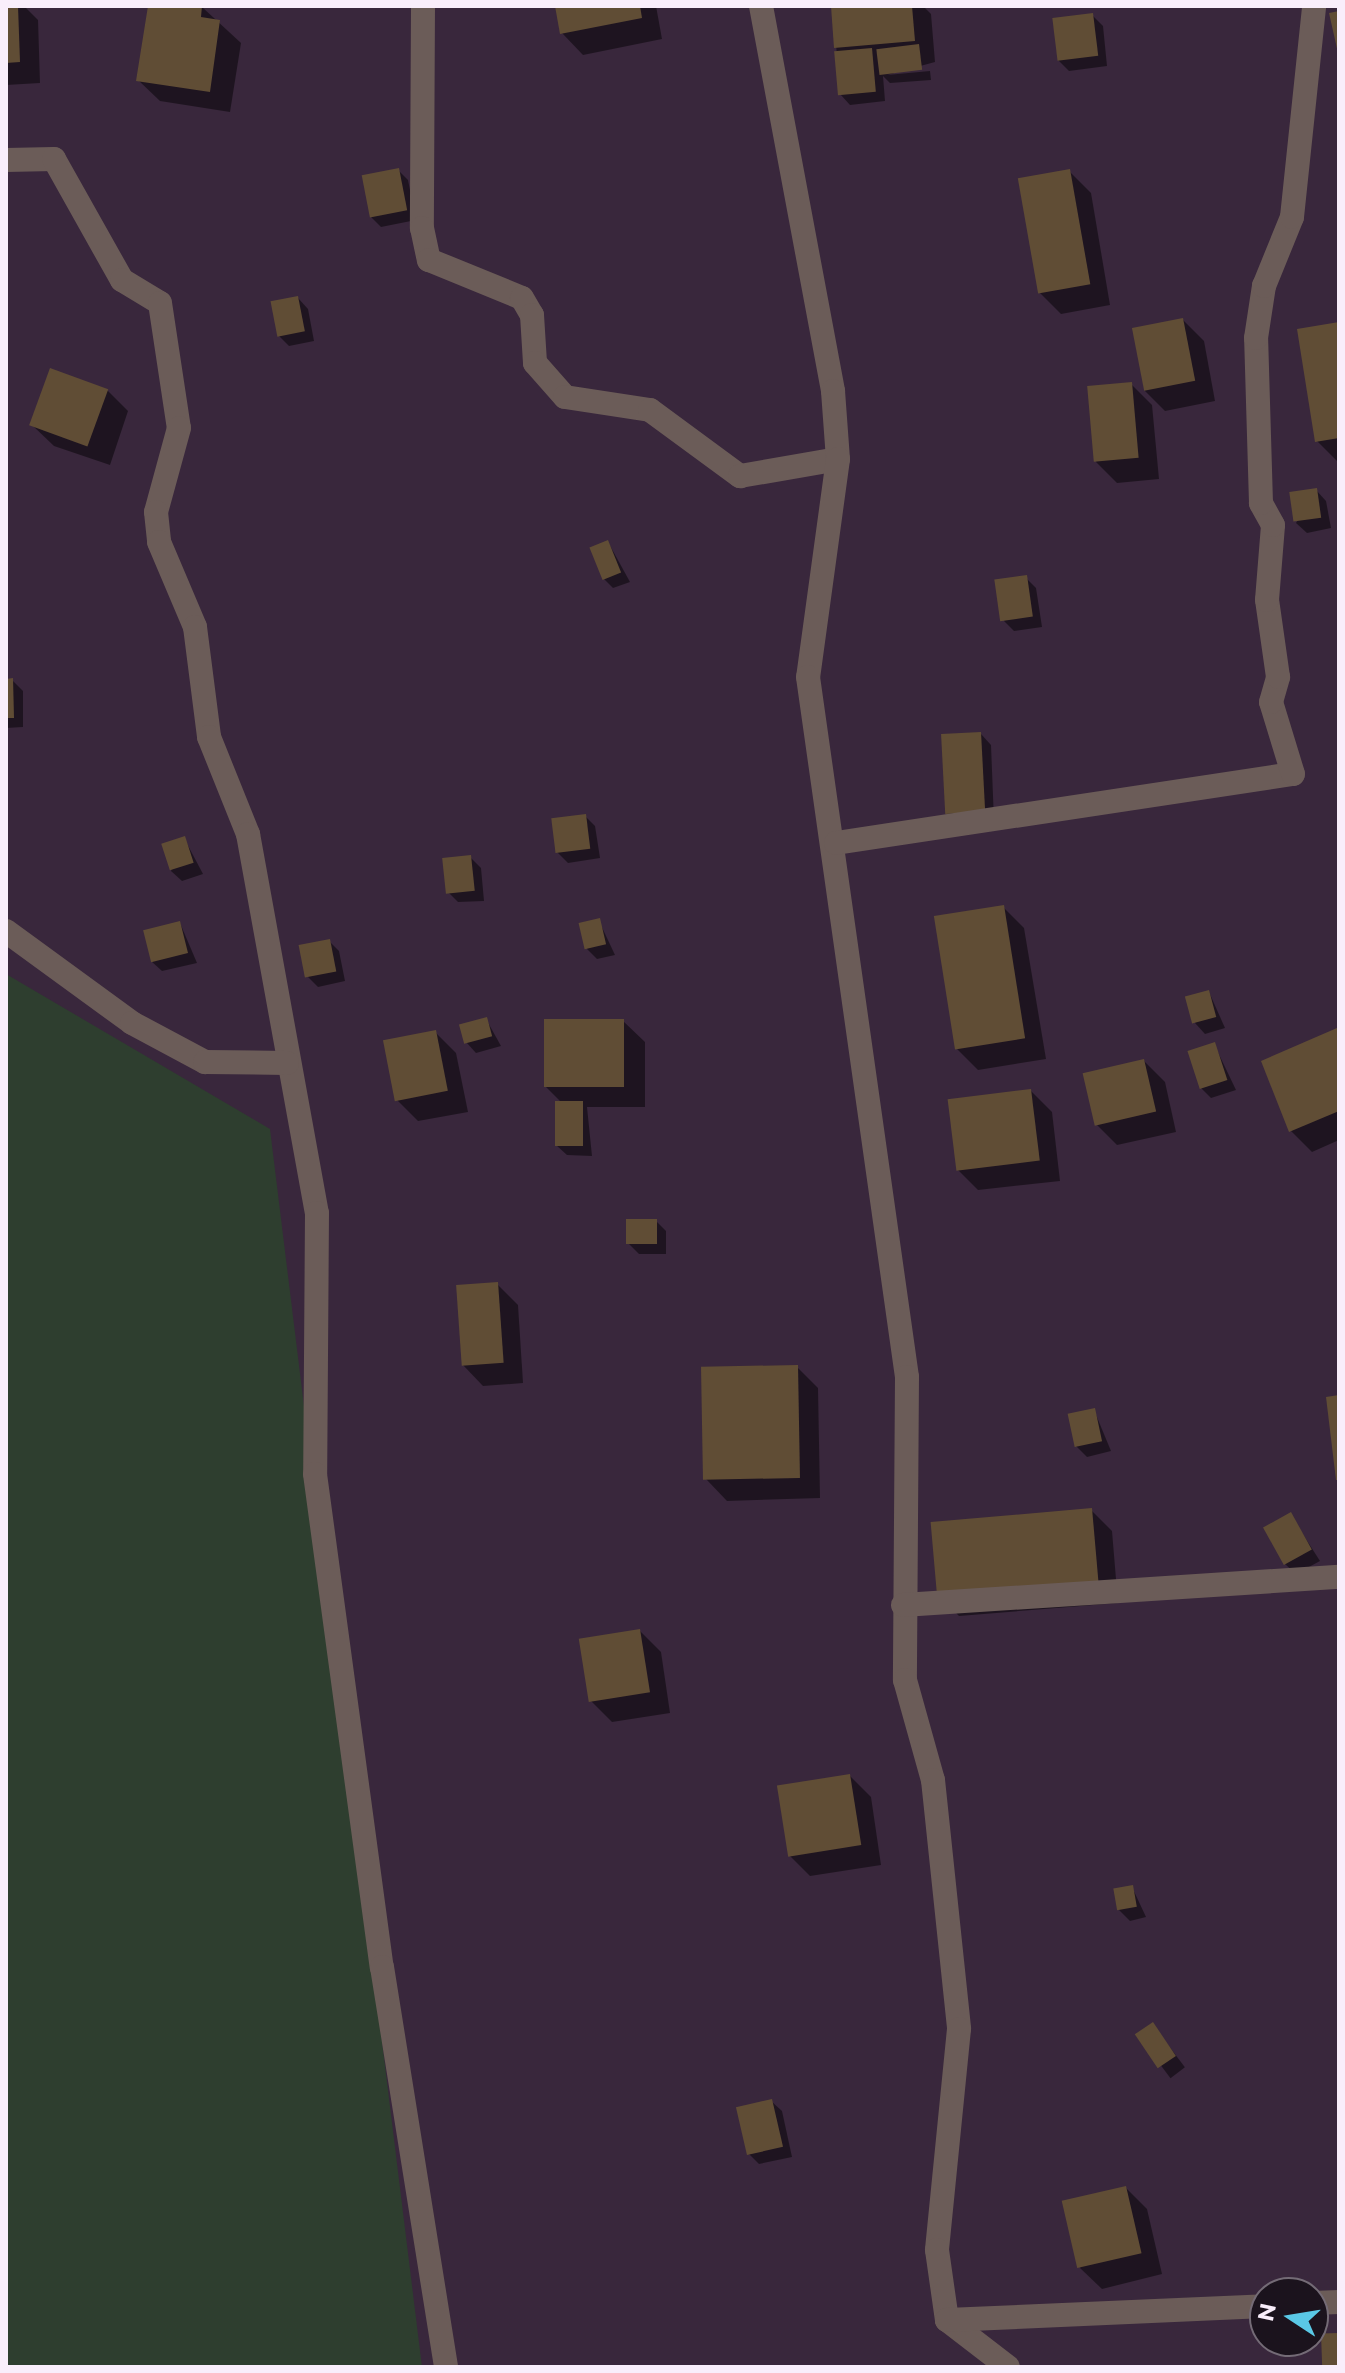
<!DOCTYPE html>
<html>
<head>
<meta charset="utf-8">
<style>
  body { margin:0 }
  #map { position:relative; width:1345px; height:2373px; overflow:hidden; background:#39273c; font-family:Montserrat,sans-serif }
  div>[style] { position:absolute }
  .green>* { inset:0; background:#2e3e2f }
  .shadow>* { inset:0; background:#0007; transform-origin:0 0 }
  .building>* { inset:0; background:#604d35; transform-origin:0 0 }
  .minor>* { height:24px; margin:-12px; padding:0 12px; transform-origin:12px; border-radius:12px; background:#6b5c58 }
  span { translate:-50% -50%; white-space:nowrap; text-align:center; line-height:1.15; -webkit-text-stroke:7px #1b131d; paint-order:stroke }
  .frame { position:absolute; inset:0; border:8px solid #f9eefb; pointer-events:none }
  .north { position:absolute; left:1249px; top:2277px; width:80px; height:80px; box-sizing:border-box; background:#1b131d; border:2px solid #746b76; border-radius:50%; rotate:282deg; font-size:22px; font-weight:700; line-height:32px; text-align:center; color:#f9eefb }
  .north::after { content:''; display:block; margin:auto; width:28px; height:36px; background:#5ac8e6; clip-path:polygon(50% 0,100% 100%,50% 72%,0 100%) }
</style>
</head>
<body>
<div id="map">
  <div class="green">
    <i style="clip-path:polygon(6px 974px,270px 1129px,422px 2367px,6px 2367px)"></i>
  </div>
  <div class="shadow">
    <i style="clip-path:polygon(6px 6px,24px 6px,38px 20px,40px 83px,6px 85px)"></i>
    <i style="clip-path:polygon(179px 6px,202px 7px,241px 43px,230px 112px,160px 101px,138px 80px)"></i>
    <i style="clip-path:polygon(557px 6px,656px 6px,662px 39px,583px 55px,562px 33px)"></i>
    <i style="clip-path:polygon(833px 6px,923px 6px,931px 14px,935px 62px,887px 75px,930px 71px,931px 80px,890px 83px,883px 76px,885px 101px,850px 105px,840px 94px)"></i>
    <i style="clip-path:polygon(1092px 15px,1103px 26px,1107px 66px,1069px 71px,1058px 60px)"></i>
    <i style="clip-path:polygon(398px 170px,408px 180px,416px 220px,381px 227px,371px 217px)"></i>
    <i style="clip-path:polygon(1069px 171px,1091px 193px,1110px 305px,1061px 314px,1040px 293px)"></i>
    <i style="clip-path:polygon(298px 298px,308px 309px,314px 341px,289px 346px,279px 336px)"></i>
    <i style="clip-path:polygon(1183px 320px,1204px 341px,1215px 401px,1165px 411px,1144px 390px)"></i>
    <i style="clip-path:polygon(1339px 324px,1339px 463px,1317px 441px)"></i>
    <i style="clip-path:polygon(1131px 384px,1152px 405px,1159px 479px,1117px 483px,1096px 462px)"></i>
    <i style="clip-path:polygon(107px 390px,128px 411px,110px 465px,54px 446px,32px 425px)"></i>
    <i style="clip-path:polygon(1316px 490px,1326px 501px,1331px 528px,1307px 533px,1296px 523px)"></i>
    <i style="clip-path:polygon(608px 542px,630px 582px,613px 588px,603px 578px)"></i>
    <i style="clip-path:polygon(1026px 578px,1036px 588px,1042px 627px,1014px 631px,1004px 621px)"></i>
    <i style="clip-path:polygon(12px 680px,23px 691px,23px 727px,6px 728px,6px 681px)"></i>
    <i style="clip-path:polygon(981px 734px,991px 745px,994px 821px,956px 824px,946px 813px)"></i>
    <i style="clip-path:polygon(585px 816px,595px 826px,600px 858px,568px 863px,557px 852px)"></i>
    <i style="clip-path:polygon(184px 838px,203px 874px,182px 881px,171px 871px)"></i>
    <i style="clip-path:polygon(470px 857px,481px 868px,484px 901px,458px 902px,448px 892px)"></i>
    <i style="clip-path:polygon(1003px 907px,1024px 928px,1046px 1059px,978px 1070px,957px 1049px)"></i>
    <i style="clip-path:polygon(599px 921px,615px 955px,597px 959px,587px 949px)"></i>
    <i style="clip-path:polygon(180px 923px,197px 963px,162px 971px,151px 961px)"></i>
    <i style="clip-path:polygon(329px 941px,339px 951px,345px 981px,318px 987px,308px 977px)"></i>
    <i style="clip-path:polygon(1209px 992px,1225px 1028px,1205px 1034px,1195px 1023px)"></i>
    <i style="clip-path:polygon(486px 1019px,501px 1046px,476px 1053px,466px 1042px)"></i>
    <i style="clip-path:polygon(623px 1021px,645px 1042px,645px 1107px,587px 1107px,592px 1156px,567px 1155px,556px 1145px,562px 1103px,545px 1086px)"></i>
    <i style="clip-path:polygon(1336px 1031px,1339px 1140px,1312px 1152px,1291px 1131px)"></i>
    <i style="clip-path:polygon(435px 1032px,456px 1053px,468px 1112px,418px 1121px,397px 1100px)"></i>
    <i style="clip-path:polygon(1214px 1044px,1236px 1090px,1211px 1098px,1201px 1088px)"></i>
    <i style="clip-path:polygon(1144px 1061px,1165px 1082px,1176px 1132px,1117px 1145px,1096px 1124px)"></i>
    <i style="clip-path:polygon(1031px 1091px,1052px 1112px,1060px 1181px,978px 1190px,957px 1169px)"></i>
    <i style="clip-path:polygon(656px 1221px,666px 1231px,666px 1254px,639px 1254px,628px 1243px)"></i>
    <i style="clip-path:polygon(497px 1284px,518px 1305px,523px 1383px,483px 1386px,462px 1364px)"></i>
    <i style="clip-path:polygon(797px 1367px,818px 1388px,820px 1498px,727px 1501px,706px 1479px)"></i>
    <i style="clip-path:polygon(1094px 1410px,1111px 1451px,1087px 1457px,1076px 1446px)"></i>
    <i style="clip-path:polygon(1091px 1510px,1112px 1531px,1118px 1603px,959px 1616px,938px 1594px)"></i>
    <i style="clip-path:polygon(1290px 1514px,1320px 1561px,1296px 1574px,1285px 1564px)"></i>
    <i style="clip-path:polygon(640px 1631px,661px 1652px,670px 1713px,612px 1722px,591px 1701px)"></i>
    <i style="clip-path:polygon(850px 1776px,871px 1797px,881px 1865px,810px 1876px,789px 1855px)"></i>
    <i style="clip-path:polygon(1132px 1887px,1146px 1917px,1130px 1921px,1119px 1910px)"></i>
    <i style="left:1153px;top:2025px;width:53px;height:18px;rotate:53deg"></i>
    <i style="clip-path:polygon(771px 2101px,782px 2111px,792px 2157px,759px 2164px,748px 2153px)"></i>
    <i style="clip-path:polygon(1126px 2188px,1147px 2209px,1162px 2274px,1102px 2289px,1080px 2268px)"></i>
  </div>
  <div class="building">
    <i style="clip-path:polygon(6px 6px,18px 6px,20px 62px,6px 63px)"></i>
    <i style="clip-path:polygon(148px 6px,202px 6px,201px 17px,220px 20px,210px 92px,136px 81px)"></i>
    <i style="clip-path:polygon(555px 6px,640px 6px,642px 18px,560px 34px)"></i>
    <i style="clip-path:polygon(831px 6px,912px 6px,915px 41px,834px 48px)"></i>
    <i style="clip-path:polygon(1339px 11px,1339px 53px,1338px 53px,1329px 13px)"></i>
    <i style="left:1093px;top:13px;width:43px;height:41px;rotate:83deg"></i>
    <i style="left:919px;top:44px;width:26px;height:43px;rotate:83deg"></i>
    <i style="left:872px;top:48px;width:44px;height:38px;rotate:85deg"></i>
    <i style="left:399px;top:168px;width:43px;height:38px;rotate:79deg"></i>
    <i style="left:1070px;top:169px;width:117px;height:53px;rotate:80deg"></i>
    <i style="left:298px;top:296px;width:36px;height:28px;rotate:79deg"></i>
    <i style="left:1183px;top:318px;width:64px;height:52px;rotate:79deg"></i>
    <i style="clip-path:polygon(1339px 322px,1339px 438px,1315px 442px,1297px 329px)"></i>
    <i style="left:50px;top:368px;width:62px;height:61px;rotate:20deg"></i>
    <i style="left:1132px;top:382px;width:76px;height:45px;rotate:85deg"></i>
    <i style="left:1317px;top:488px;width:30px;height:28px;rotate:82deg"></i>
    <i style="left:608px;top:540px;width:35px;height:20px;rotate:68deg"></i>
    <i style="left:1027px;top:575px;width:42px;height:33px;rotate:82deg"></i>
    <i style="clip-path:polygon(13px 678px,14px 718px,6px 718px,6px 679px)"></i>
    <i style="left:981px;top:732px;width:80px;height:40px;rotate:87deg"></i>
    <i style="left:586px;top:814px;width:35px;height:35px;rotate:83deg"></i>
    <i style="left:185px;top:836px;width:28px;height:25px;rotate:72deg"></i>
    <i style="left:471px;top:855px;width:36px;height:29px;rotate:84deg"></i>
    <i style="left:1004px;top:905px;width:135px;height:71px;rotate:81deg"></i>
    <i style="left:600px;top:918px;width:27px;height:22px;rotate:77deg"></i>
    <i style="left:180px;top:921px;width:33px;height:38px;rotate:76deg"></i>
    <i style="left:330px;top:939px;width:33px;height:32px;rotate:79deg"></i>
    <i style="left:1209px;top:990px;width:28px;height:25px;rotate:75deg"></i>
    <i style="left:487px;top:1017px;width:20px;height:29px;rotate:75deg"></i>
    <i style="left:544px;top:1019px;width:80px;height:68px"></i>
    <i style="clip-path:polygon(1337px 1028px,1339px 1111px,1289px 1132px,1261px 1061px)"></i>
    <i style="left:436px;top:1030px;width:62px;height:54px;rotate:79deg"></i>
    <i style="left:1215px;top:1042px;width:40px;height:29px;rotate:72deg"></i>
    <i style="left:1144px;top:1059px;width:54px;height:63px;rotate:77deg"></i>
    <i style="left:1031px;top:1089px;width:72px;height:84px;rotate:83deg"></i>
    <i style="left:555px;top:1101px;width:28px;height:45px"></i>
    <i style="left:626px;top:1219px;width:31px;height:25px"></i>
    <i style="left:498px;top:1282px;width:81px;height:42px;rotate:86deg"></i>
    <i style="left:798px;top:1365px;width:113px;height:97px;rotate:89deg"></i>
    <i style="clip-path:polygon(1339px 1395px,1339px 1480px,1336px 1480px,1326px 1397px)"></i>
    <i style="left:1095px;top:1408px;width:34px;height:28px;rotate:78deg"></i>
    <i style="left:1092px;top:1508px;width:74px;height:162px;rotate:85deg"></i>
    <i style="left:1291px;top:1512px;width:43px;height:32px;rotate:61deg"></i>
    <i style="left:640px;top:1629px;width:64px;height:62px;rotate:81deg"></i>
    <i style="left:850px;top:1774px;width:72px;height:74px;rotate:81deg"></i>
    <i style="left:1133px;top:1885px;width:22px;height:20px;rotate:80deg"></i>
    <i style="left:1153px;top:2022px;width:41px;height:22px;rotate:56deg"></i>
    <i style="left:772px;top:2099px;width:49px;height:37px;rotate:77deg"></i>
    <i style="left:1126px;top:2186px;width:69px;height:66px;rotate:77deg"></i>
    <i style="left:1338px;top:2333px;width:34px;height:17px;rotate:88deg"></i>
  </div>
  <div class="minor">
    <i style="left:423px;top:6px;width:222px;rotate:90.3deg"></i>
    <i style="left:422px;top:228px;width:33px;rotate:78deg"></i>
    <i style="left:429px;top:260px;width:100px;rotate:22.2deg"></i>
    <i style="left:522px;top:298px;width:20px;rotate:60deg"></i>
    <i style="left:532px;top:315px;width:48px;rotate:86.4deg"></i>
    <i style="left:535px;top:363px;width:45px;rotate:48.6deg"></i>
    <i style="left:565px;top:397px;width:86px;rotate:8.7deg"></i>
    <i style="left:650px;top:410px;width:112px;rotate:36.3deg"></i>
    <i style="left:740px;top:476px;width:99px;rotate:-9.8deg"></i>
    <i style="left:761px;top:6px;width:392px;rotate:79.4deg"></i>
    <i style="left:833px;top:391px;width:68px;rotate:85.8deg"></i>
    <i style="left:838px;top:459px;width:220px;rotate:97.8deg"></i>
    <i style="left:808px;top:677px;width:707px;rotate:81.95deg"></i>
    <i style="left:907px;top:1377px;width:303px;rotate:90.4deg"></i>
    <i style="left:905px;top:1680px;width:104px;rotate:74.4deg"></i>
    <i style="left:933px;top:1780px;width:250px;rotate:84deg"></i>
    <i style="left:959px;top:2029px;width:222px;rotate:95.7deg"></i>
    <i style="left:937px;top:2250px;width:71px;rotate:81.9deg"></i>
    <i style="left:947px;top:2320px;width:77px;rotate:37.6deg"></i>
    <i style="left:6px;top:160px;width:48px;rotate:-1.2deg"></i>
    <i style="left:54px;top:159px;width:139px;rotate:60.7deg"></i>
    <i style="left:122px;top:280px;width:44px;rotate:31.2deg"></i>
    <i style="left:160px;top:303px;width:126px;rotate:81.4deg"></i>
    <i style="left:179px;top:428px;width:87px;rotate:105.3deg"></i>
    <i style="left:156px;top:512px;width:30px;rotate:84deg"></i>
    <i style="left:159px;top:542px;width:92px;rotate:67deg"></i>
    <i style="left:195px;top:627px;width:111px;rotate:82.7deg"></i>
    <i style="left:209px;top:737px;width:105px;rotate:68.1deg"></i>
    <i style="left:248px;top:834px;width:385px;rotate:79.7deg"></i>
    <i style="left:317px;top:1213px;width:261px;rotate:90.4deg"></i>
    <i style="left:315px;top:1474px;width:498px;rotate:82.3deg"></i>
    <i style="left:382px;top:1967px;width:405px;rotate:80.9deg"></i>
    <i style="left:836px;top:843px;width:462px;rotate:-8.6deg"></i>
    <i style="left:1293px;top:774px;width:75px;rotate:-107deg"></i>
    <i style="left:1271px;top:702px;width:26px;rotate:-74deg"></i>
    <i style="left:1278px;top:677px;width:78px;rotate:-98.1deg"></i>
    <i style="left:1267px;top:600px;width:75px;rotate:-85.4deg"></i>
    <i style="left:1273px;top:525px;width:25px;rotate:-119deg"></i>
    <i style="left:1261px;top:503px;width:165px;rotate:-91.7deg"></i>
    <i style="left:1256px;top:338px;width:53px;rotate:-81.3deg"></i>
    <i style="left:1264px;top:286px;width:74px;rotate:-67.9deg"></i>
    <i style="left:1292px;top:217px;width:212px;rotate:-84deg"></i>
    <i style="left:6px;top:931px;width:156px;rotate:36.1deg"></i>
    <i style="left:132px;top:1023px;width:83px;rotate:28.1deg"></i>
    <i style="left:205px;top:1062px;width:82px;rotate:0.7deg"></i>
    <i style="left:903px;top:1605px;width:437px;rotate:-3.7deg"></i>
    <i style="left:1313px;top:2303px;width:26px;rotate:-2deg"></i>
    <i style="left:947px;top:2320px;width:318px;rotate:-2.5deg"></i>
  </div>
  <div class="frame"></div>
  <div class="north">N</div>
</div>
</body>
</html>
